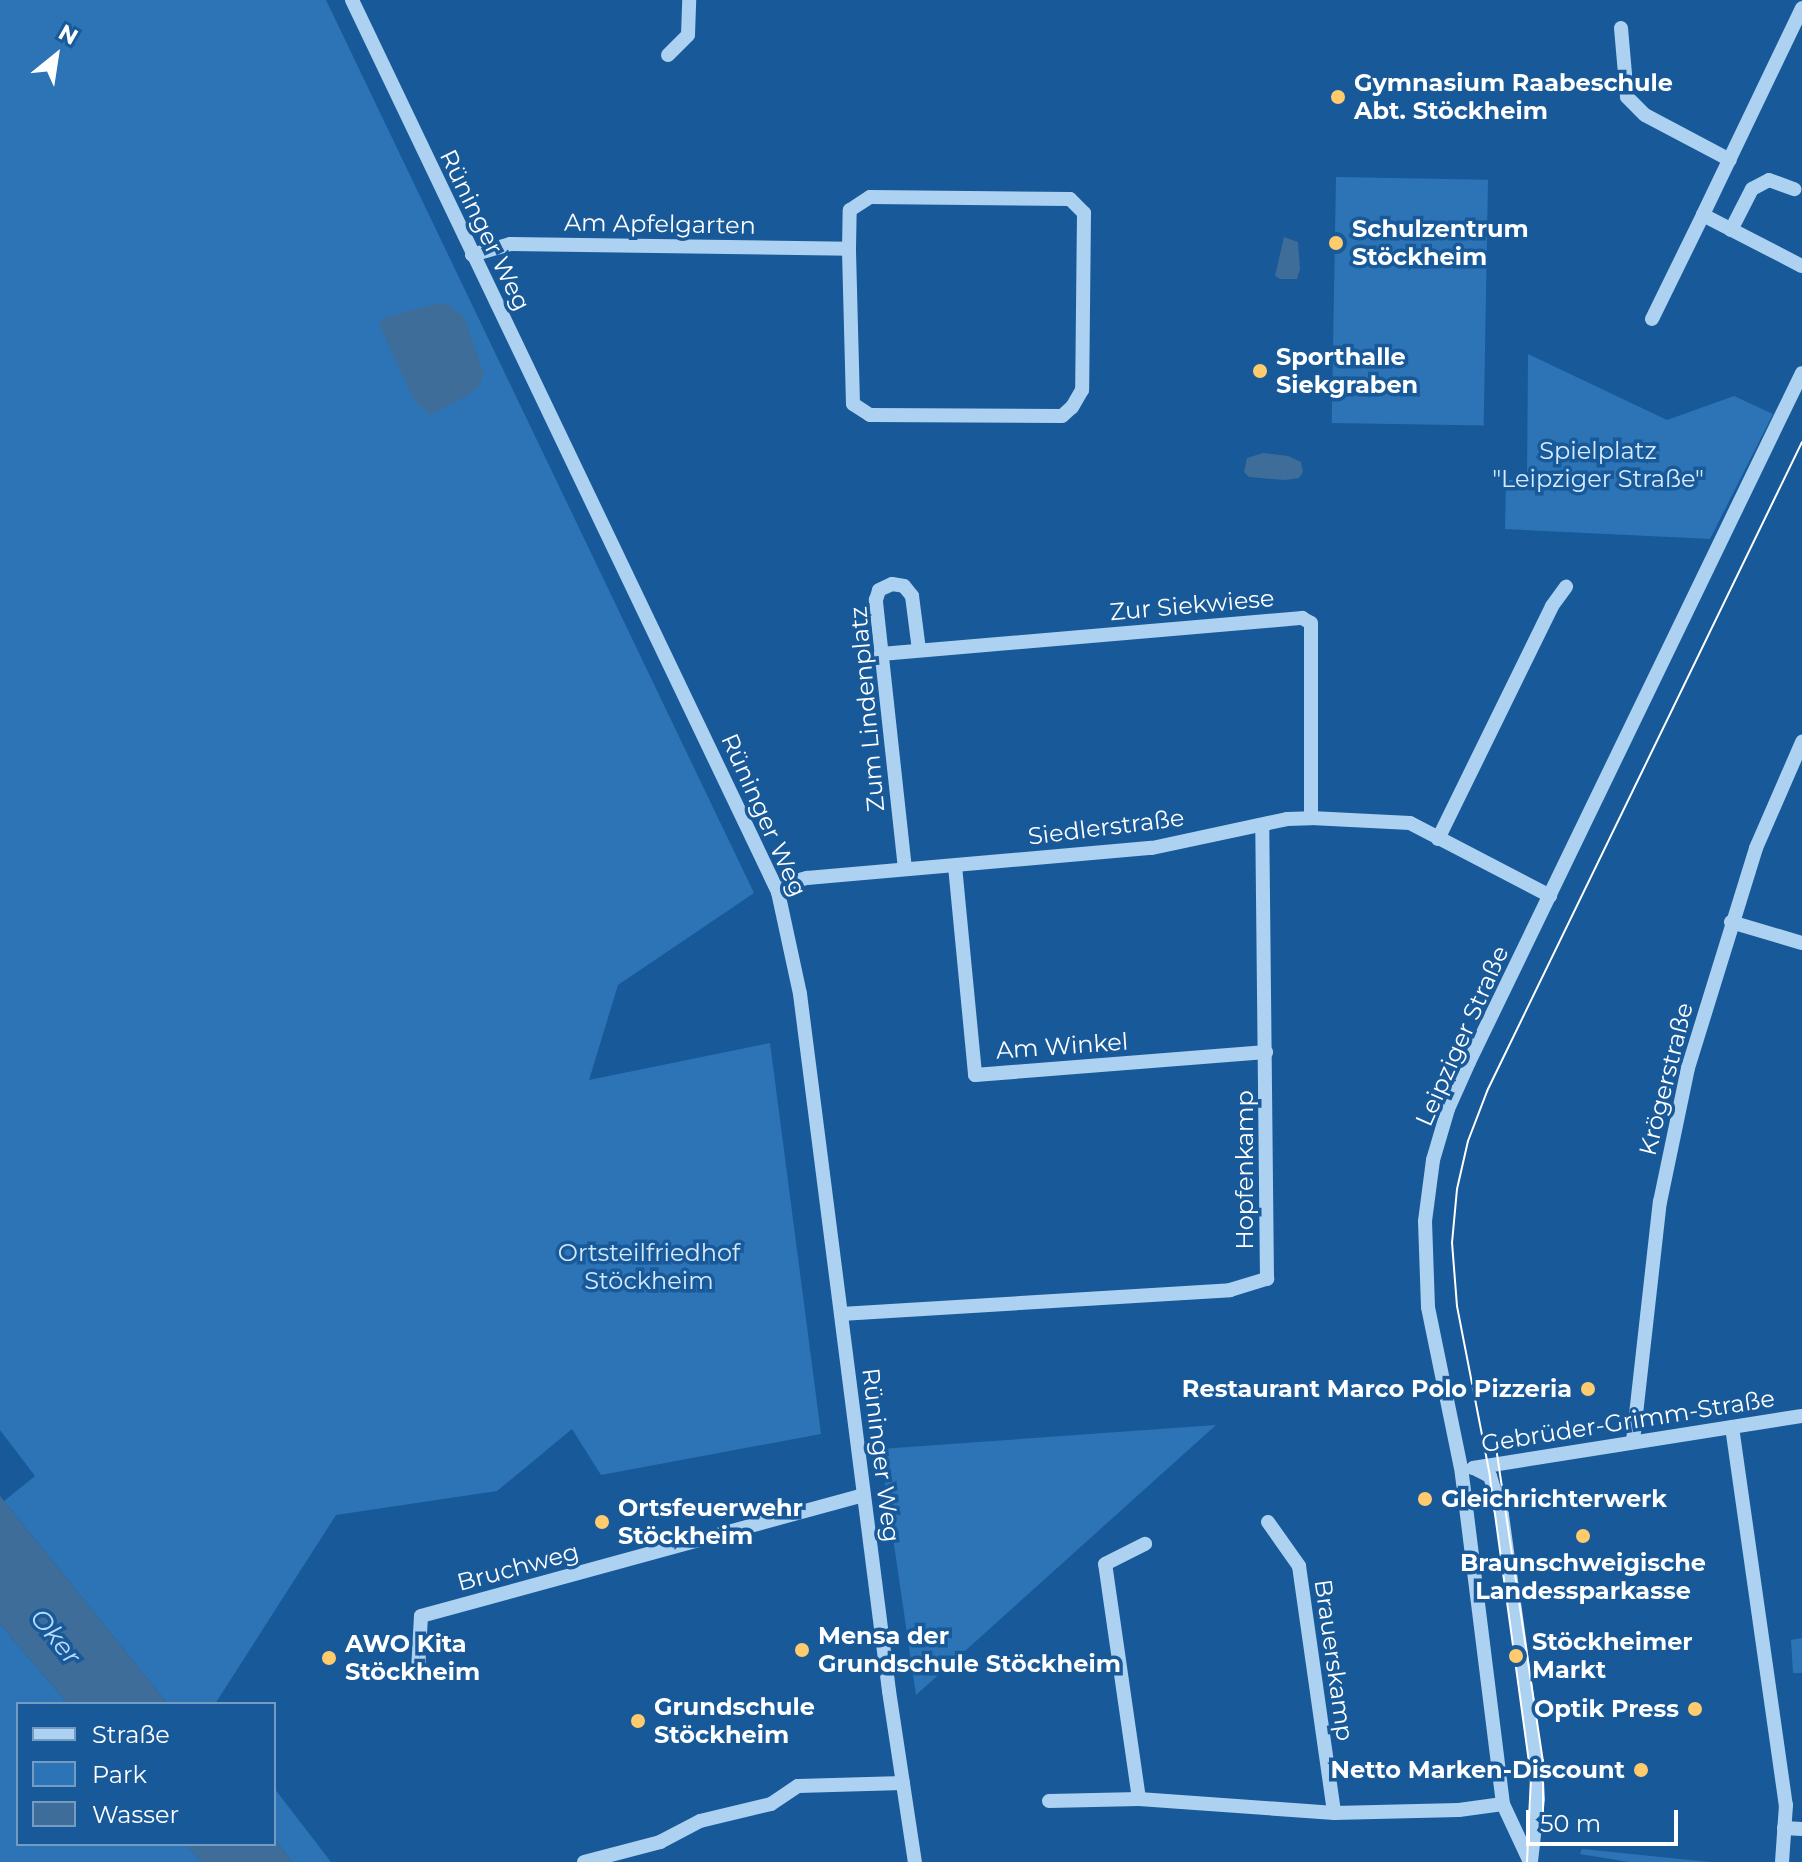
<!DOCTYPE html>
<html>
<head>
<meta charset="utf-8">
<style>
  body { margin:0 }
  #map { position:relative; width:1802px; height:1862px; overflow:hidden; background:#185999; font-family:Montserrat,sans-serif }
  div>[style] { position:absolute }
  .green>* { inset:0; background:#2c74b6; transform-origin:0 0 }
  .water>* { inset:0; background:#3f6d9a }
  .minor>* { height:14px; margin:-7px; padding:0 7px; transform-origin:7px; border-radius:7px; background:#add1f1 }
  .tram>* { height:2px; margin:-1px; padding:0 1px; transform-origin:1px; border-radius:1px; background:#fff }
  .dots>* { width:22px; height:22px; translate:-50% -50%; box-sizing:border-box; border:4px solid #185999; border-radius:50% }
  span { translate:-50% -50%; white-space:nowrap; text-align:center; line-height:1.15; -webkit-text-stroke:7px #185999; paint-order:stroke }
  .poi-label { font-size:24px; color:#fff; font-weight:700 }
  .left { translate:0 -50%; text-align:left }
  .right { translate:-100% -50%; text-align:right }
  .street-label { font-size:24px; color:#fff }
  .park-label { font-size:24px; color:#d4e9fc }
  .water-label { font-size:26px; color:#b9daf8; font-style:italic }
  .legend { position:absolute; left:16px; top:1702px; width:260px; height:144px; box-sizing:border-box; background:#185999; border:2px solid #749bc2; margin:0; padding:10px 14px; list-style:none; font-size:24px; color:#fff }
  .legend li { display:flex; align-items:center; gap:16px; height:40px }
  .legend b { width:40px; border:2px solid #749bc2 }
  .north { position:absolute; left:16px; top:16px; width:80px; height:80px; -webkit-text-stroke:6px #185999; paint-order:stroke; rotate:30deg; font-size:22px; font-weight:700; line-height:32px; text-align:center; color:#fff }
  .north::after { content:''; display:block; margin:auto; width:28px; height:36px; background:#fff; clip-path:polygon(50% 0,100% 100%,50% 72%,0 100%) }
  .scale { position:absolute; left:1526px; top:1810px; width:152px; height:36px; box-sizing:border-box; border:4px solid #fff; border-top:0; padding-left:10px; font-size:24px; line-height:28px; white-space:nowrap; color:#fff; -webkit-text-stroke:6px #185999; paint-order:stroke }
</style>
</head>
<body>
<div id="map">
  <div class="green">
    <i style="clip-path:polygon(0 0,326px 0,754px 893px,618px 985px,589px 1080px,770px 1043px,821px 1434px,601px 1475px,572px 1429px,497px 1491px,336px 1515px,215px 1704px,168px 1704px,4px 1501px,35px 1476px,0 1430px)"></i>
    <i style="left:1336px;top:177px;width:152px;height:246px;rotate:1deg"></i>
    <i style="clip-path:polygon(1528px 354px,1667px 420px,1734px 396px,1773px 414px,1710px 539px,1505px 529px,1506px 480px,1527px 480px)"></i>
    <i style="clip-path:polygon(1216px 1425px,916px 1695px,880px 1449px)"></i>
    <i style="clip-path:polygon(0 1624px,68px 1704px,18px 1704px,18px 1844px,186px 1844px,201px 1862px,0 1862px)"></i>
    <i style="clip-path:polygon(1802px 1638px,1802px 1673px,1793px 1673px,1791px 1640px)"></i>
    <i style="clip-path:polygon(274px 1788px,331px 1862px,292px 1862px,274px 1838px)"></i>
    <i style="clip-path:polygon(1582px 1849px,1710px 1862px,1629px 1862px,1580px 1854px)"></i>
  </div>
  <div class="water">
    <i style="clip-path:polygon(1284px 237px,1298px 242px,1300px 269px,1297px 279px,1280px 279px,1275px 276px)"></i>
    <i style="clip-path:polygon(439px 303px,447px 304px,464px 317px,484px 374px,479px 386px,470px 394px,430px 415px,414px 400px,379px 324px,383px 318px)"></i>
    <i style="clip-path:polygon(1263px 453px,1288px 456px,1301px 462px,1303px 472px,1299px 478px,1285px 480px,1249px 477px,1244px 472px,1247px 458px)"></i>
    <i style="clip-path:polygon(0 1496px,4px 1501px,168px 1704px,68px 1704px,0 1624px)"></i>
    <i style="clip-path:polygon(274px 1838px,292px 1862px,201px 1862px,186px 1844px,274px 1844px)"></i>
  </div>
  <div class="minor">
    <i style="left:352px;top:0;width:989px;rotate:64.47deg"></i>
    <i style="left:778px;top:892px;width:104px;rotate:77.8deg"></i>
    <i style="left:800px;top:994px;width:703px;rotate:82.72deg"></i>
    <i style="left:889px;top:1691px;width:173px;rotate:81.4deg"></i>
    <i style="left:1802px;top:8px;width:229px;rotate:115.6deg"></i>
    <i style="left:1703px;top:215px;width:111px;rotate:27.3deg"></i>
    <i style="left:1621px;top:28px;width:69px;rotate:85deg"></i>
    <i style="left:1627px;top:97px;width:25px;rotate:45deg"></i>
    <i style="left:1645px;top:115px;width:96px;rotate:27.9deg"></i>
    <i style="left:668px;top:55px;width:28px;rotate:-45deg"></i>
    <i style="left:688px;top:35px;width:35px;rotate:-88deg"></i>
    <i style="left:1731px;top:230px;width:46px;rotate:-62.9deg"></i>
    <i style="left:1752px;top:189px;width:19px;rotate:-28deg"></i>
    <i style="left:1769px;top:180px;width:27px;rotate:20deg"></i>
    <i style="left:472px;top:255px;width:40px;rotate:-16deg"></i>
    <i style="left:510px;top:244px;width:339px;rotate:0.8deg"></i>
    <i style="left:849px;top:249px;width:39px;rotate:-89deg"></i>
    <i style="left:850px;top:210px;width:24px;rotate:-33deg"></i>
    <i style="left:870px;top:197px;width:200px;rotate:0.6deg"></i>
    <i style="left:1070px;top:199px;width:20px;rotate:45deg"></i>
    <i style="left:1084px;top:213px;width:177px;rotate:90.6deg"></i>
    <i style="left:1082px;top:390px;width:20px;rotate:120deg"></i>
    <i style="left:1072px;top:407px;width:13px;rotate:138deg"></i>
    <i style="left:1062px;top:416px;width:192px;rotate:-179.7deg"></i>
    <i style="left:870px;top:415px;width:20px;rotate:-147deg"></i>
    <i style="left:853px;top:404px;width:155px;rotate:-91.5deg"></i>
    <i style="left:1652px;top:319px;width:116px;rotate:-63.9deg"></i>
    <i style="left:881px;top:654px;width:423px;rotate:-4.9deg"></i>
    <i style="left:1302px;top:618px;width:10px;rotate:29deg"></i>
    <i style="left:1311px;top:623px;width:195px;rotate:90deg"></i>
    <i style="left:1438px;top:839px;width:259px;rotate:-63.9deg"></i>
    <i style="left:1552px;top:606px;width:24px;rotate:-54deg"></i>
    <i style="left:955px;top:866px;width:210px;rotate:84.5deg"></i>
    <i style="left:975px;top:1075px;width:292px;rotate:-4.5deg"></i>
    <i style="left:905px;top:869px;width:271px;rotate:-96.2deg"></i>
    <i style="left:876px;top:600px;width:10px;rotate:-73deg"></i>
    <i style="left:879px;top:590px;width:14px;rotate:-25deg"></i>
    <i style="left:892px;top:584px;width:12px;rotate:9deg"></i>
    <i style="left:904px;top:586px;width:13px;rotate:51deg"></i>
    <i style="left:912px;top:596px;width:54px;rotate:82.6deg"></i>
    <i style="left:778px;top:892px;width:17px;rotate:-36deg"></i>
    <i style="left:792px;top:882px;width:16px;rotate:-15deg"></i>
    <i style="left:807px;top:878px;width:346px;rotate:-5deg"></i>
    <i style="left:1152px;top:848px;width:138px;rotate:-12.1deg"></i>
    <i style="left:1287px;top:819px;width:24px;rotate:-2deg"></i>
    <i style="left:1311px;top:818px;width:99px;rotate:2.9deg"></i>
    <i style="left:1410px;top:823px;width:158px;rotate:27.5deg"></i>
    <i style="left:1731px;top:922px;width:74px;rotate:16.5deg"></i>
    <i style="left:841px;top:1314px;width:390px;rotate:-3.5deg"></i>
    <i style="left:1230px;top:1290px;width:39px;rotate:-17deg"></i>
    <i style="left:1267px;top:1279px;width:454px;rotate:-90.6deg"></i>
    <i style="left:1732px;top:1427px;width:382px;rotate:81.9deg"></i>
    <i style="left:1786px;top:1805px;width:57px;rotate:94deg"></i>
    <i style="left:1633px;top:1441px;width:241px;rotate:-83.6deg"></i>
    <i style="left:1660px;top:1202px;width:137px;rotate:-78.2deg"></i>
    <i style="left:1688px;top:1068px;width:230px;rotate:-72.8deg"></i>
    <i style="left:1756px;top:848px;width:116px;rotate:-66.5deg"></i>
    <i style="left:1473px;top:1468px;width:333px;rotate:-9deg"></i>
    <i style="left:1474px;top:1468px;width:18px;rotate:27deg"></i>
    <i style="left:1490px;top:1476px;width:41px;rotate:72.9deg"></i>
    <i style="left:1502px;top:1515px;width:249px;rotate:82.2deg"></i>
    <i style="left:1536px;top:1762px;width:37px;rotate:87deg"></i>
    <i style="left:1538px;top:1799px;width:62px;rotate:96.4deg"></i>
    <i style="left:1268px;top:1522px;width:54px;rotate:54.8deg"></i>
    <i style="left:1299px;top:1566px;width:249px;rotate:81.9deg"></i>
    <i style="left:418px;top:1671px;width:55px;rotate:-86.9deg"></i>
    <i style="left:421px;top:1616px;width:459px;rotate:-15.3deg"></i>
    <i style="left:1139px;top:1799px;width:237px;rotate:-98.2deg"></i>
    <i style="left:1105px;top:1564px;width:45px;rotate:-26.6deg"></i>
    <i style="left:1049px;top:1801px;width:90px;rotate:-1.3deg"></i>
    <i style="left:1139px;top:1799px;width:196px;rotate:4.1deg"></i>
    <i style="left:1334px;top:1813px;width:125px;rotate:-1.4deg"></i>
    <i style="left:1459px;top:1810px;width:44px;rotate:-7.8deg"></i>
    <i style="left:1784px;top:1828px;width:18px;rotate:3deg"></i>
    <i style="left:584px;top:1862px;width:79px;rotate:-14.7deg"></i>
    <i style="left:660px;top:1842px;width:45px;rotate:-27.7deg"></i>
    <i style="left:700px;top:1821px;width:73px;rotate:-13.5deg"></i>
    <i style="left:771px;top:1804px;width:32px;rotate:-34deg"></i>
    <i style="left:798px;top:1786px;width:105px;rotate:-1.6deg"></i>
    <i style="left:1530px;top:1862px;width:64px;rotate:-115deg"></i>
    <i style="left:1503px;top:1804px;width:334px;rotate:-97.1deg"></i>
    <i style="left:1462px;top:1473px;width:169px;rotate:-101.6deg"></i>
    <i style="left:1428px;top:1307px;width:86px;rotate:-92deg"></i>
    <i style="left:1425px;top:1221px;width:62px;rotate:-82.5deg"></i>
    <i style="left:1433px;top:1160px;width:53px;rotate:-73.6deg"></i>
    <i style="left:1448px;top:1109px;width:51px;rotate:-65.9deg"></i>
    <i style="left:1469px;top:1062px;width:765px;rotate:-64.21deg"></i>
  </div>
  <div class="tram">
    <i style="left:1494px;top:1434px;width:330px;rotate:81.5deg"></i>
    <i style="left:1543px;top:1760px;width:58px;rotate:90deg"></i>
    <i style="left:1527px;top:1862px;width:85px;rotate:-87.3deg"></i>
    <i style="left:1531px;top:1777px;width:304px;rotate:-97.8deg"></i>
    <i style="left:1490px;top:1476px;width:173px;rotate:-101deg"></i>
    <i style="left:1457px;top:1306px;width:63px;rotate:-94.5deg"></i>
    <i style="left:1452px;top:1243px;width:54px;rotate:-84.7deg"></i>
    <i style="left:1457px;top:1189px;width:49px;rotate:-77.1deg"></i>
    <i style="left:1468px;top:1141px;width:56px;rotate:-69deg"></i>
    <i style="left:1488px;top:1089px;width:719px;rotate:-64.11deg"></i>
  </div>
  <div class="dots">
    <i style="left:1338px;top:97px;background:#ffcb6d"></i>
    <i style="left:1336px;top:243px;background:#ffcb6d"></i>
    <i style="left:1260px;top:371px;background:#ffcb6d"></i>
    <i style="left:1588px;top:1389px;background:#ffcb6d"></i>
    <i style="left:1425px;top:1499px;background:#ffcb6d"></i>
    <i style="left:602px;top:1522px;background:#ffcb6d"></i>
    <i style="left:1583px;top:1536px;background:#ffcb6d"></i>
    <i style="left:802px;top:1650px;background:#ffcb6d"></i>
    <i style="left:1516px;top:1656px;background:#ffcb6d"></i>
    <i style="left:329px;top:1658px;background:#ffcb6d"></i>
    <i style="left:1695px;top:1709px;background:#ffcb6d"></i>
    <i style="left:638px;top:1721px;background:#ffcb6d"></i>
    <i style="left:1641px;top:1770px;background:#ffcb6d"></i>
  </div>
  <div class="poi-label">
    <span class="left" style="left:1354px;top:97px">Gymnasium Raabeschule<br>Abt. Stöckheim</span>
    <span class="left" style="left:1352px;top:243px">Schulzentrum<br>Stöckheim</span>
    <span class="left" style="left:1276px;top:371px">Sporthalle<br>Siekgraben</span>
    <span class="right" style="left:1572px;top:1389px">Restaurant Marco Polo Pizzeria</span>
    <span class="left" style="left:1441px;top:1499px">Gleichrichterwerk</span>
    <span class="left" style="left:618px;top:1522px">Ortsfeuerwehr<br>Stöckheim</span>
    <span style="left:1583px;top:1577px">Braunschweigische<br>Landessparkasse</span>
    <span class="left" style="left:818px;top:1650px">Mensa der<br>Grundschule Stöckheim</span>
    <span class="left" style="left:1532px;top:1656px">Stöckheimer<br>Markt</span>
    <span class="left" style="left:345px;top:1658px">AWO Kita<br>Stöckheim</span>
    <span class="left" style="left:654px;top:1721px">Grundschule<br>Stöckheim</span>
    <span class="right" style="left:1679px;top:1709px">Optik Press</span>
    <span class="right" style="left:1625px;top:1770px">Netto Marken-Discount</span>
  </div>
  <div class="street-label">
    <span style="left:660px;top:224px;rotate:1deg">Am Apfelgarten</span>
    <span style="left:485px;top:230px;rotate:64deg">Rüninger Weg</span>
    <span style="left:1192px;top:605px;rotate:-5deg">Zur Siekwiese</span>
    <span style="left:867px;top:709px;rotate:-95deg">Zum Lindenplatz</span>
    <span style="left:764px;top:815px;rotate:66deg">Rüninger Weg</span>
    <span style="left:1106px;top:827px;rotate:-7deg">Siedlerstraße</span>
    <span style="left:1462px;top:1036px;rotate:-66deg">Leipziger Straße</span>
    <span style="left:1062px;top:1046px;rotate:-4deg">Am Winkel</span>
    <span style="left:1666px;top:1079px;rotate:-76deg">Krögerstraße</span>
    <span style="left:1245px;top:1170px;rotate:-90deg">Hopfenkamp</span>
    <span style="left:1628px;top:1421px;rotate:-9deg">Gebrüder-Grimm-Straße</span>
    <span style="left:881px;top:1455px;rotate:83deg">Rüninger Weg</span>
    <span style="left:518px;top:1567px;rotate:-15deg">Bruchweg</span>
    <span style="left:1334px;top:1660px;rotate:82deg">Brauerskamp</span>
  </div>
  <div class="park-label">
    <span style="left:1598px;top:465px">Spielplatz<br>"Leipziger Straße"</span>
    <span style="left:649px;top:1267px">Ortsteilfriedhof<br>Stöckheim</span>
  </div>
  <div class="water-label">
    <span style="left:55px;top:1637px;rotate:51deg">Oker</span>
  </div>
  <ul class="legend">
  <li><b style="height:10px;background:#add1f1"></b>Straße</li>
  <li><b style="height:22px;background:#2c74b6"></b>Park</li>
  <li><b style="height:22px;background:#3f6d9a"></b>Wasser</li>
  </ul>
  <div class="north">N</div>
  <div class="scale">50 m</div>
</div>
</body>
</html>
